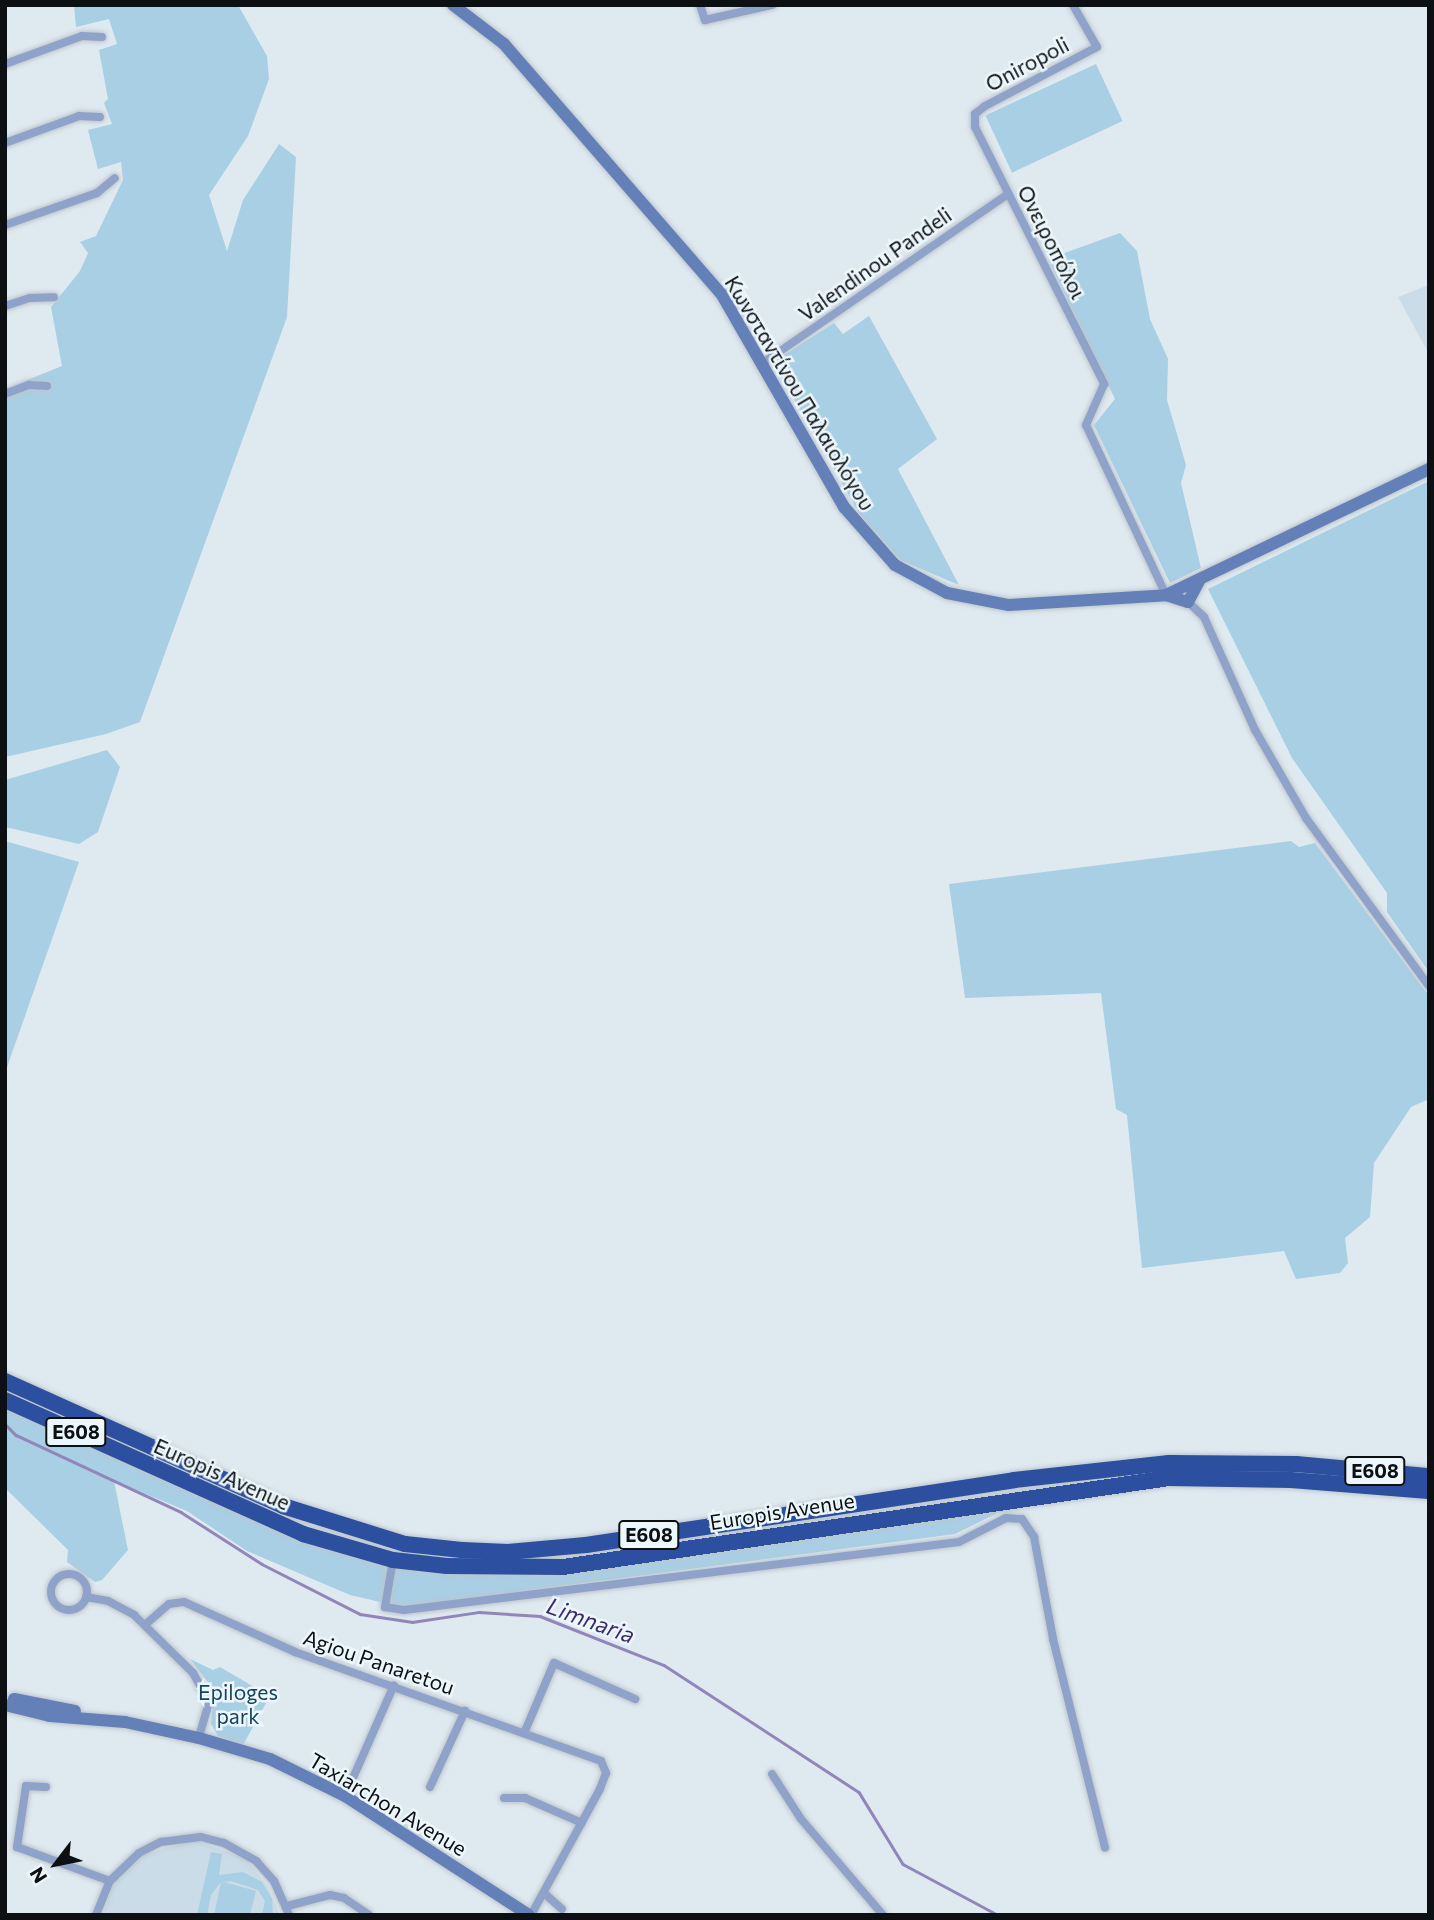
<!DOCTYPE html>
<html>
<head>
<meta charset="utf-8">
<style>
  body { margin:0 }
  #map { position:relative; width:1434px; height:1920px; overflow:hidden; background:#dfe9f0; font-family:Commissioner,sans-serif }
  div>[style] { position:absolute }
  .built>* { inset:0; background:#cadce7 }
  .green>* { inset:0; background:#a9cfe5; transform-origin:0 0 }
  .stream>* { height:2.5px; margin:-1.25px; padding:0 1.25px; transform-origin:1.25px; border-radius:1.25px; background:#9186ba }
  .roads { filter:drop-shadow(0 0 2px #bdc6cc) drop-shadow(0 0 2px #bdc6cc) }
  .street>* { height:8px; margin:-4px; padding:0 4px; transform-origin:4px; border-radius:4px; background:#8fa2ca }
  .street>.ring { margin:-4px; padding:0; box-sizing:content-box; background:none; border:8px solid #8fa2ca; border-radius:50% }
  .secondary>* { height:12px; margin:-6px; padding:0 6px; transform-origin:6px; border-radius:6px; background:#6480b9 }
  .highway>* { height:16px; margin:-8px; padding:0 8px; transform-origin:8px; border-radius:8px; background:#2c4fa0 }
  span { translate:-50% -50%; white-space:nowrap; text-align:center; line-height:1.15; -webkit-text-stroke:5px #ecf7fd; paint-order:stroke }
  .shield-label span { padding:2px 5px; background:#ecf7fd; border:2px solid; border-radius:5px; -webkit-text-stroke-width:0 }
  .shield-label { font-size:19px; color:#0c1012; font-weight:700 }
  .street-label { font-size:21px; color:#0c1012 }
  .park-label { font-size:21px; color:#15445c }
  .water-label { font-size:23px; color:#3e2a6b; font-style:italic }
  .frame { position:absolute; inset:0; border:7px solid #0c1012; pointer-events:none }
  .north { position:absolute; left:21px; top:1829px; width:70px; height:70px; -webkit-text-stroke:5px #ecf7fd; paint-order:stroke; rotate:238deg; font-size:19px; font-weight:700; line-height:28px; text-align:center; color:#0c1012 }
  .north::after { content:''; display:block; margin:auto; width:24px; height:32px; background:#0c1012; clip-path:polygon(50% 0,100% 100%,50% 72%,0 100%) }
</style>
</head>
<body>
<div id="map">
  <div class="built">
    <i style="clip-path:polygon(1429px 285px,1429px 354px,1398px 297px)"></i>
    <i style="clip-path:polygon(193px 1840px,245px 1858px,268px 1887px,280px 1915px,103px 1915px,113px 1884px,140px 1856px)"></i>
  </div>
  <div class="green">
    <i style="clip-path:polygon(74px 5px,238px 5px,267px 56px,269px 79px,248px 136px,209px 195px,227px 251px,243px 200px,279px 144px,296px 157px,287px 317px,140px 722px,106px 734px,5px 757px,5px 389px,62px 366px,51px 307px,80px 271px,88px 253px,80px 242px,96px 236px,123px 180px,121px 162px,98px 169px,88px 130px,112px 124px,104px 103px,108px 99px,99px 50px,117px 44px,109px 19px,76px 27px)"></i>
    <i style="left:1096px;top:64px;width:63px;height:122px;rotate:65deg"></i>
    <i style="clip-path:polygon(1120px 233px,1137px 251px,1150px 319px,1168px 359px,1167px 400px,1186px 465px,1181px 483px,1201px 568px,1170px 583px,1094px 425px,1115px 399px,1048px 259px)"></i>
    <i style="clip-path:polygon(869px 316px,937px 439px,898px 469px,959px 585px,900px 560px,860px 515px,773px 362px,834px 323px,843px 334px)"></i>
    <i style="clip-path:polygon(1429px 481px,1429px 972px,1387px 912px,1387px 893px,1292px 758px,1208px 589px)"></i>
    <i style="clip-path:polygon(107px 750px,120px 767px,98px 832px,79px 844px,5px 827px,5px 780px)"></i>
    <i style="clip-path:polygon(5px 841px,79px 862px,5px 1073px)"></i>
    <i style="clip-path:polygon(1291px 841px,1299px 847px,1315px 843px,1429px 996px,1429px 1099px,1411px 1107px,1374px 1163px,1370px 1217px,1345px 1238px,1348px 1263px,1340px 1273px,1296px 1279px,1284px 1251px,1142px 1268px,1127px 1115px,1116px 1109px,1101px 993px,965px 998px,949px 884px)"></i>
    <i style="clip-path:polygon(5px 1407px,367px 1560px,532px 1571px,1014px 1505px,955px 1534px,402px 1607px,350px 1595px,247px 1551px,187px 1511px,114px 1481px,128px 1550px,102px 1580px,95px 1582px,67px 1562px,68px 1550px,5px 1488px)"></i>
    <i style="clip-path:polygon(190px 1659px,213px 1670px,220px 1667px,270px 1696px,243px 1745px,218px 1736px,211px 1724px,214px 1690px)"></i>
    <i style="clip-path:polygon(211px 1852px,222px 1854px,219px 1875px,243px 1872px,262px 1882px,272px 1899px,273px 1915px,262px 1915px,265px 1901px,258px 1890px,231px 1881px,224px 1882px,256px 1891px,250px 1915px,214px 1915px,221px 1882px,211px 1895px,207px 1915px,197px 1915px)"></i>
  </div>
  <div class="stream">
    <i style="left:5px;top:1424px;width:16px;rotate:45deg"></i>
    <i style="left:16px;top:1435px;width:182px;rotate:25deg"></i>
    <i style="left:181px;top:1512px;width:96px;rotate:32.7deg"></i>
    <i style="left:262px;top:1564px;width:110px;rotate:27deg"></i>
    <i style="left:360px;top:1614px;width:53px;rotate:8.7deg"></i>
    <i style="left:412px;top:1622px;width:68px;rotate:-8.5deg"></i>
    <i style="left:479px;top:1612px;width:61px;rotate:3.8deg"></i>
    <i style="left:540px;top:1616px;width:133px;rotate:21.6deg"></i>
    <i style="left:664px;top:1665px;width:233px;rotate:33.1deg"></i>
    <i style="left:859px;top:1792px;width:84px;rotate:58.6deg"></i>
    <i style="left:903px;top:1864px;width:108px;rotate:28.2deg"></i>
  </div>
  <div class="roads">
    <div class="street">
      <i style="left:700px;top:5px;width:16px;rotate:72deg"></i>
      <i style="left:705px;top:20px;width:69px;rotate:-12.6deg"></i>
      <i style="left:1073px;top:5px;width:48px;rotate:60.3deg"></i>
      <i style="left:1097px;top:47px;width:127px;rotate:152.2deg"></i>
      <i style="left:985px;top:106px;width:13px;rotate:141deg"></i>
      <i style="left:975px;top:114px;width:13px;rotate:90deg"></i>
      <i style="left:975px;top:127px;width:288px;rotate:63.3deg"></i>
      <i style="left:1104px;top:384px;width:45px;rotate:113.7deg"></i>
      <i style="left:1086px;top:425px;width:188px;rotate:64.8deg"></i>
      <i style="left:5px;top:64px;width:82px;rotate:-20deg"></i>
      <i style="left:82px;top:36px;width:20px;rotate:3deg"></i>
      <i style="left:5px;top:143px;width:79px;rotate:-20deg"></i>
      <i style="left:79px;top:116px;width:21px;rotate:3deg"></i>
      <i style="left:5px;top:225px;width:97px;rotate:-19.2deg"></i>
      <i style="left:97px;top:193px;width:23px;rotate:-40deg"></i>
      <i style="left:5px;top:306px;width:26px;rotate:-18deg"></i>
      <i style="left:30px;top:298px;width:24px;rotate:-2deg"></i>
      <i style="left:763px;top:363px;width:298px;rotate:-34.6deg"></i>
      <i style="left:5px;top:394px;width:26px;rotate:-21deg"></i>
      <i style="left:29px;top:385px;width:18px;rotate:3deg"></i>
      <i style="left:1188px;top:602px;width:22px;rotate:43deg"></i>
      <i style="left:1204px;top:617px;width:124px;rotate:65.7deg"></i>
      <i style="left:1255px;top:730px;width:102px;rotate:59.9deg"></i>
      <i style="left:1306px;top:818px;width:208px;rotate:53.8deg"></i>
      <i style="left:393px;top:1560px;width:48px;rotate:99.7deg"></i>
      <i style="left:385px;top:1607px;width:19px;rotate:9deg"></i>
      <i style="left:404px;top:1610px;width:559px;rotate:-6.99deg"></i>
      <i style="left:959px;top:1542px;width:53px;rotate:-27.1deg"></i>
      <i style="left:1006px;top:1518px;width:16px;rotate:4deg"></i>
      <i style="left:1022px;top:1519px;width:22px;rotate:56deg"></i>
      <i style="left:1034px;top:1537px;width:104px;rotate:79.4deg"></i>
      <i style="left:1053px;top:1639px;width:215px;rotate:76deg"></i>
      <i class="ring" style="left:51px;top:1574px;width:28px;height:28px"></i>
      <i style="left:86px;top:1597px;width:22px;rotate:10deg"></i>
      <i style="left:108px;top:1601px;width:30px;rotate:28deg"></i>
      <i style="left:134px;top:1615px;width:83px;rotate:44.5deg"></i>
      <i style="left:193px;top:1673px;width:33px;rotate:61deg"></i>
      <i style="left:209px;top:1702px;width:37px;rotate:106deg"></i>
      <i style="left:146px;top:1624px;width:30px;rotate:-41deg"></i>
      <i style="left:169px;top:1604px;width:15px;rotate:-8deg"></i>
      <i style="left:184px;top:1602px;width:122px;rotate:24.2deg"></i>
      <i style="left:295px;top:1652px;width:325px;rotate:19.6deg"></i>
      <i style="left:601px;top:1761px;width:13px;rotate:67deg"></i>
      <i style="left:606px;top:1773px;width:17px;rotate:111deg"></i>
      <i style="left:600px;top:1789px;width:144px;rotate:118.7deg"></i>
      <i style="left:525px;top:1731px;width:74px;rotate:-66.9deg"></i>
      <i style="left:554px;top:1663px;width:89px;rotate:24deg"></i>
      <i style="left:772px;top:1774px;width:54px;rotate:57.2deg"></i>
      <i style="left:801px;top:1819px;width:126px;rotate:49.5deg"></i>
      <i style="left:46px;top:1787px;width:20px;rotate:-177deg"></i>
      <i style="left:26px;top:1786px;width:62px;rotate:98.4deg"></i>
      <i style="left:17px;top:1847px;width:99px;rotate:20.1deg"></i>
      <i style="left:430px;top:1787px;width:84px;rotate:-65.3deg"></i>
      <i style="left:345px;top:1796px;width:121px;rotate:-66.2deg"></i>
      <i style="left:504px;top:1798px;width:21px"></i>
      <i style="left:525px;top:1798px;width:62px;rotate:23.7deg"></i>
      <i style="left:544px;top:1893px;width:24px;rotate:42deg"></i>
      <i style="left:287px;top:1906px;width:44px;rotate:-14.3deg"></i>
      <i style="left:330px;top:1895px;width:14px;rotate:12deg"></i>
      <i style="left:344px;top:1898px;width:30px;rotate:34deg"></i>
      <i style="left:96px;top:1915px;width:37px;rotate:-68deg"></i>
      <i style="left:110px;top:1881px;width:40px;rotate:-44deg"></i>
      <i style="left:139px;top:1853px;width:25px;rotate:-27deg"></i>
      <i style="left:161px;top:1842px;width:40px;rotate:-7.1deg"></i>
      <i style="left:201px;top:1837px;width:24px;rotate:15deg"></i>
      <i style="left:224px;top:1843px;width:37px;rotate:29deg"></i>
      <i style="left:256px;top:1861px;width:27px;rotate:48deg"></i>
      <i style="left:274px;top:1881px;width:37px;rotate:66deg"></i>
    </div>
    <div class="secondary">
      <i style="left:453px;top:5px;width:64px;rotate:37.4deg"></i>
      <i style="left:504px;top:44px;width:332px;rotate:49deg"></i>
      <i style="left:722px;top:295px;width:245px;rotate:60.1deg"></i>
      <i style="left:844px;top:507px;width:77px;rotate:48.7deg"></i>
      <i style="left:895px;top:565px;width:59px;rotate:28.3deg"></i>
      <i style="left:947px;top:593px;width:63px;rotate:11deg"></i>
      <i style="left:1009px;top:605px;width:157px;rotate:-3.6deg"></i>
      <i style="left:1166px;top:595px;width:23px;rotate:18deg"></i>
      <i style="left:1188px;top:602px;width:26px;rotate:-62deg"></i>
      <i style="left:1166px;top:595px;width:292px;rotate:-25.6deg"></i>
      <i style="left:14px;top:1699px;width:62px;rotate:11.1deg"></i>
      <i style="left:5px;top:1705px;width:46px;rotate:13.7deg"></i>
      <i style="left:50px;top:1716px;width:75px;rotate:4.6deg"></i>
      <i style="left:125px;top:1722px;width:76px;rotate:12.2deg"></i>
      <i style="left:199px;top:1738px;width:74px;rotate:16.5deg"></i>
      <i style="left:270px;top:1759px;width:84px;rotate:26.3deg"></i>
      <i style="left:345px;top:1796px;width:219px;rotate:32.9deg"></i>
    </div>
    <div class="highway">
      <i style="left:5px;top:1381px;width:305px;rotate:24.2deg"></i>
      <i style="left:283px;top:1506px;width:128px;rotate:17.3deg"></i>
      <i style="left:405px;top:1544px;width:57px;rotate:6deg"></i>
      <i style="left:462px;top:1550px;width:46px;rotate:2.5deg"></i>
      <i style="left:508px;top:1552px;width:78px;rotate:-5.1deg"></i>
      <i style="left:586px;top:1545px;width:433px;rotate:-8.6deg"></i>
      <i style="left:1014px;top:1480px;width:156px;rotate:-6.3deg"></i>
      <i style="left:1169px;top:1463px;width:127px;rotate:0.5deg"></i>
      <i style="left:1296px;top:1464px;width:134px;rotate:5.2deg"></i>
      <i style="left:5px;top:1400px;width:327px;rotate:24.2deg"></i>
      <i style="left:303px;top:1534px;width:94px;rotate:16.1deg"></i>
      <i style="left:393px;top:1560px;width:54px;rotate:6.3deg"></i>
      <i style="left:447px;top:1566px;width:116px;rotate:0.5deg"></i>
      <i style="left:563px;top:1567px;width:613px;rotate:-8.35deg"></i>
      <i style="left:1169px;top:1478px;width:122px;rotate:0.9deg"></i>
      <i style="left:1291px;top:1480px;width:138px;rotate:4.6deg"></i>
    </div>
  </div>
  <div class="shield-label">
    <span style="left:76px;top:1432px">E608</span>
    <span style="left:1375px;top:1471px">E608</span>
    <span style="left:649px;top:1535px">E608</span>
  </div>
  <div class="street-label">
    <span style="left:1027px;top:64px;rotate:-28deg">Oniropoli</span>
    <span style="left:1052px;top:242px;rotate:63deg">Ονειροπόλοι</span>
    <span style="left:875px;top:264px;rotate:-35deg">Valendinou Pandeli</span>
    <span style="left:800px;top:393px;rotate:59deg">Κωνσταντίνου Παλαιολόγου</span>
    <span style="left:222px;top:1474px;rotate:24deg">Europis Avenue</span>
    <span style="left:782px;top:1511px;rotate:-9deg">Europis Avenue</span>
    <span style="left:379px;top:1662px;rotate:19deg">Agiou Panaretou</span>
    <span style="left:388px;top:1804px;rotate:31deg">Taxiarchon Avenue</span>
  </div>
  <div class="park-label">
    <span style="left:238px;top:1704px">Epiloges<br>park</span>
  </div>
  <div class="water-label">
    <span style="left:591px;top:1620px;rotate:20deg">Limnaria</span>
  </div>
  <div class="frame"></div>
  <div class="north">N</div>
</div>
</body>
</html>
